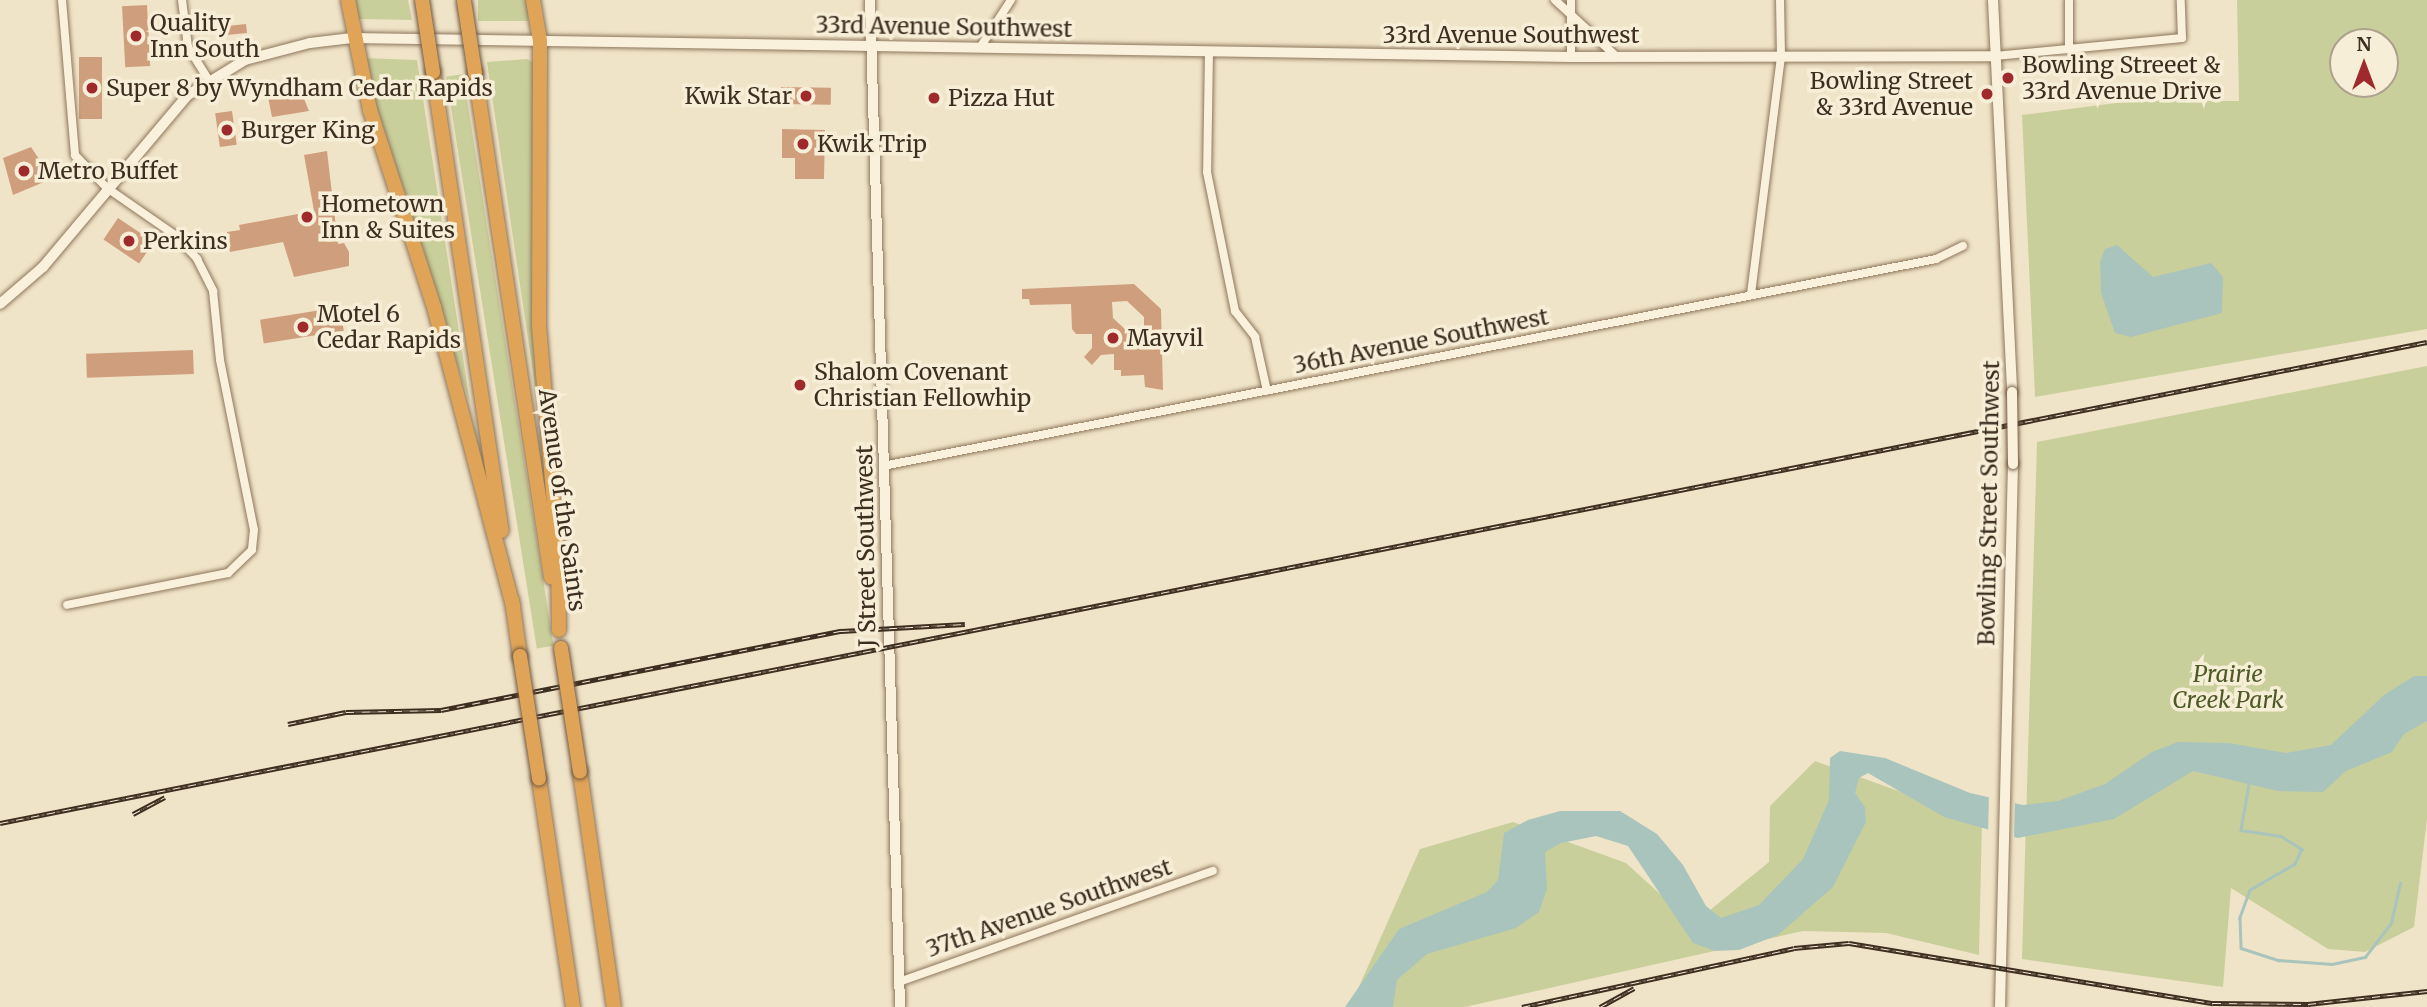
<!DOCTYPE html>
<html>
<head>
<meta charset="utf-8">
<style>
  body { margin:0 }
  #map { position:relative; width:2427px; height:1007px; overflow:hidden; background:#f0e4c8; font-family:Merriweather,serif }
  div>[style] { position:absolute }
  .green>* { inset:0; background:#c9cf9b; transform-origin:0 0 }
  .water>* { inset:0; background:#a9c4bc }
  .pier>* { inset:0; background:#f0e4c8 }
  .stream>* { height:2.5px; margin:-1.25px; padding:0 1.25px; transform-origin:1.25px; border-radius:1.25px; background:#a9c4bc }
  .building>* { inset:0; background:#cf9f7d; transform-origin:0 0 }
  .roads { filter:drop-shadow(0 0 2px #8d765c) drop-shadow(0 0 2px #8d765c) }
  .minor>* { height:8px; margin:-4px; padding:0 4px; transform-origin:4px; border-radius:4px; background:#faf1dc }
  .tertiary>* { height:10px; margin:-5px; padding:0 5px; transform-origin:5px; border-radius:5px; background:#faf1dc }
  .secondary>* { height:10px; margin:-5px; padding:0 5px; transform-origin:5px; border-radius:5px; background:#faf1dc }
  .motorway>* { height:14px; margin:-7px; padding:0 7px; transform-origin:7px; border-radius:7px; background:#e0a458 }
  .rail>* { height:5px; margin-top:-2.5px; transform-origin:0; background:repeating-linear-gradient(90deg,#f7eed8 0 8px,#3d2e20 0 16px); box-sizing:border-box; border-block:2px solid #3d2e20 }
  .bridges { filter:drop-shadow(0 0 2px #6f573f) drop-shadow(0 0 2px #6f573f) }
  .secondary-bridge>* { height:10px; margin:-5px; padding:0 5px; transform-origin:5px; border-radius:5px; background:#faf1dc }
  .motorway-bridge>* { height:14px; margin:-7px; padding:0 7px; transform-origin:7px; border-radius:7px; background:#e0a458 }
  .dots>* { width:19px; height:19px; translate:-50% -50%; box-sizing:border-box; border:4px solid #f7eed8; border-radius:50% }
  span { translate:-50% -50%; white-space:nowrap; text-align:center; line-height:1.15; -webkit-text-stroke:7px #f7eed8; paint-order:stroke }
  .poi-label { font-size:23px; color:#3d2e20 }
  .left { translate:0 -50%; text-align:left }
  .right { translate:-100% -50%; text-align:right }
  .street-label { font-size:23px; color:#3d2e20 }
  .park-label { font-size:23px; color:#4d5a26; font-style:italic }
  .north { position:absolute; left:2329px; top:28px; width:70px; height:70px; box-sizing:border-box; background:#f7eed8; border:2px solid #ada18e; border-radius:50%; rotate:0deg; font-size:19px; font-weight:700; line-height:28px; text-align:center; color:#3d2e20 }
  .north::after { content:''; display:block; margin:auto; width:24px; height:32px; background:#9e2a2b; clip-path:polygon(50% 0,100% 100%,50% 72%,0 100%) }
</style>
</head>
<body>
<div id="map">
  <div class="green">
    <i style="clip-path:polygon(355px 0,408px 0,412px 20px,358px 19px)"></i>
    <i style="left:478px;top:0;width:50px;height:21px"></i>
    <i style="clip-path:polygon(evenodd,2237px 0,2427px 0,2427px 329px,2035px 397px,2022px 115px,2132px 101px,2239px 101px,2237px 0,2343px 42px,2385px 42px,2385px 84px,2343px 84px,2343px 42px)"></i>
    <i style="clip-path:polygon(363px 58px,417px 60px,470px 403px,392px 164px)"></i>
    <i style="clip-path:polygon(527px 59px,534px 63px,538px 406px,487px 62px)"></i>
    <i style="left:463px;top:74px;width:579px;height:17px;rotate:81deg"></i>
    <i style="clip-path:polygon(2427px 366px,2427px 819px,2414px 927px,2365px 952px,2328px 949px,2231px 888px,2223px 987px,2022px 959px,2037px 442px)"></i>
    <i style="clip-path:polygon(1815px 761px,1982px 821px,1979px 955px,1886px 933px,1803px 931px,1465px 1007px,1350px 1007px,1420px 849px,1513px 822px,1626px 863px,1693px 924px,1769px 862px,1770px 806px)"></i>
  </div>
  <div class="water">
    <i style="clip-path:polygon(2117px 245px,2153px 277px,2211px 263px,2223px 277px,2222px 313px,2131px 337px,2115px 333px,2101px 293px,2100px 262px,2105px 249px)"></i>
    <i style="clip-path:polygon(2414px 676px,2427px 676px,2427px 721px,2404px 734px,2392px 752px,2346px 771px,2323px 792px,2278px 791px,2193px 771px,2114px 819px,2018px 838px,1944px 817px,1868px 773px,1859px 778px,1855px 793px,1865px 807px,1866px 822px,1833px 887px,1778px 935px,1739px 950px,1715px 951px,1693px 943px,1628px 846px,1596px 836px,1561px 843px,1545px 852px,1547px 889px,1539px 912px,1516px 928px,1427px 954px,1397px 980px,1393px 1007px,1345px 1007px,1399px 929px,1487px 892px,1498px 880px,1504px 833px,1528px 820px,1560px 811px,1620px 811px,1657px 834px,1683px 865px,1706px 906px,1721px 918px,1759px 905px,1803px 859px,1829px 800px,1830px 758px,1840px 751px,1885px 758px,1970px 793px,2023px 805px,2058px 801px,2105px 784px,2152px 752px,2178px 742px,2229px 743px,2286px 753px,2331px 745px,2384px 695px)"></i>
  </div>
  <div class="pier">
    <i style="clip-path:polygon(1989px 793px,2015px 799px,2014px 841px,1988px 835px)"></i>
  </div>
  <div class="stream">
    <i style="left:2249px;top:784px;width:47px;rotate:99.9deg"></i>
    <i style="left:2241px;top:830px;width:40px;rotate:8.5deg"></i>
    <i style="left:2281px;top:836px;width:25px;rotate:32deg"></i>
    <i style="left:2302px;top:849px;width:17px;rotate:115deg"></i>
    <i style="left:2295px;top:864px;width:52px;rotate:150deg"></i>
    <i style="left:2250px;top:890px;width:30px;rotate:110deg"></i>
    <i style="left:2240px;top:918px;width:30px;rotate:88deg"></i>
    <i style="left:2241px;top:948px;width:40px;rotate:18deg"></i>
    <i style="left:2279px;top:960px;width:53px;rotate:4.3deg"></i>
    <i style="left:2332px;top:964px;width:34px;rotate:-12deg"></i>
    <i style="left:2365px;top:957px;width:43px;rotate:-52.6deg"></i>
    <i style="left:2391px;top:923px;width:41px;rotate:-77.3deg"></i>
  </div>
  <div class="building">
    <i style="left:147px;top:5px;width:61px;height:25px;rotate:87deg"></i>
    <i style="left:246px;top:24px;width:9px;height:30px;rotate:84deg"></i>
    <i style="left:79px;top:57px;width:23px;height:62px"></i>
    <i style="clip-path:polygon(298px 84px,309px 111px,272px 117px,268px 97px)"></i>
    <i style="left:781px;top:87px;width:50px;height:17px;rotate:1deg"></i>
    <i style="left:232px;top:111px;width:34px;height:17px;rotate:82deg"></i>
    <i style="clip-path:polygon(782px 129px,825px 130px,824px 179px,795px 179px,795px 158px,782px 158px)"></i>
    <i style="clip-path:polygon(31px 147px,45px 168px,40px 170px,44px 182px,13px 195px,3px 158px)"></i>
    <i style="clip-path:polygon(327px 151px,338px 244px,344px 243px,349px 252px,349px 266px,294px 277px,283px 242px,230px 252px,227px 232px,240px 230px,239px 225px,314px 211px,304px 155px)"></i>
    <i style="left:118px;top:218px;width:43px;height:26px;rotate:34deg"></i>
    <i style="clip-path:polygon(evenodd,1134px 284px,1161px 309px,1163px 390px,1145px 387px,1144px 375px,1121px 376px,1121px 370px,1114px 370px,1114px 354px,1101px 355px,1092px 365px,1084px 357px,1092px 348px,1092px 334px,1076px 334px,1072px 329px,1071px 304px,1030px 305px,1029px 299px,1022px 299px,1022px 289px,1134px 284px,1127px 301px,1144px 317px,1144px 332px,1129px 333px,1113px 318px,1112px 302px,1127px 301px)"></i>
    <i style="left:340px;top:307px;width:24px;height:81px;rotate:81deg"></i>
    <i style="left:193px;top:350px;width:24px;height:107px;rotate:88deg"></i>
  </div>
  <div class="roads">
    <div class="minor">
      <i style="left:62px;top:0;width:156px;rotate:85.2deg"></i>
      <i style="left:75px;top:155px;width:46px;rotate:45.9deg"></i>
      <i style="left:107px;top:188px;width:83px;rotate:34.7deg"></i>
      <i style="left:175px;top:235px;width:33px;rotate:47deg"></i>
      <i style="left:197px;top:259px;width:36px;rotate:63deg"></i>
      <i style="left:213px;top:291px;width:69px;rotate:84.2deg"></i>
      <i style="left:220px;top:360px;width:173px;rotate:78.7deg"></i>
      <i style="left:254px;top:530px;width:20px;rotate:96deg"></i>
      <i style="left:252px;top:550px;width:33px;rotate:136deg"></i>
      <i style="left:228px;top:573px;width:164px;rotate:168.8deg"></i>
      <i style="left:182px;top:0;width:47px;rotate:82.7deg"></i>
      <i style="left:188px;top:47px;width:40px;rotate:58deg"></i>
      <i style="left:1555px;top:0;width:83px;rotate:42.6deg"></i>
      <i style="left:1571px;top:0;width:57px;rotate:90deg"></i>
      <i style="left:2069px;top:0;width:46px;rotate:90deg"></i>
      <i style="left:981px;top:46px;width:55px;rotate:-56.9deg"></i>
      <i style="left:1209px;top:51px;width:121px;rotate:90.9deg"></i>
      <i style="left:1207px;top:172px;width:142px;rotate:78.6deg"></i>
      <i style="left:1235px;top:311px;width:33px;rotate:52deg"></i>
      <i style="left:1255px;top:337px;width:55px;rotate:77.5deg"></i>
      <i style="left:1995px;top:56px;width:188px;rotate:-5.5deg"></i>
      <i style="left:2182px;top:38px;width:38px;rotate:-92deg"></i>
      <i style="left:1751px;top:294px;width:240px;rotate:-82.8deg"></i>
      <i style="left:1781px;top:56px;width:56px;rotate:-91deg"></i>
      <i style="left:883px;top:466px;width:1073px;rotate:-11.12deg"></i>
      <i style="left:1936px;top:259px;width:30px;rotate:-26deg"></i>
      <i style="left:899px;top:982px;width:333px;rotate:-19.5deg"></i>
    </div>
    <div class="tertiary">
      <i style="left:870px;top:0;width:1007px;rotate:88.29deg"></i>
      <i style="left:0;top:304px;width:57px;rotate:-40.7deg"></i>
      <i style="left:43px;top:267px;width:225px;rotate:-49.9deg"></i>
      <i style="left:188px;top:95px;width:67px;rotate:-31.6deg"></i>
      <i style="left:245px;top:60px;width:67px;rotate:-14.7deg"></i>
      <i style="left:310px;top:43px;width:42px;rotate:-6.8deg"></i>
      <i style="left:352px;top:38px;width:1219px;rotate:0.89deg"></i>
      <i style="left:1571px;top:57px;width:424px;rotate:-0.1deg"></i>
    </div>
    <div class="secondary">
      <i style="left:1993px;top:0;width:392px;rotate:87.2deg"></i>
      <i style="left:2000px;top:1007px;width:543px;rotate:-88.63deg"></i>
    </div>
    <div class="motorway">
      <i style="left:348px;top:0;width:112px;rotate:78.7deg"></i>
      <i style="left:370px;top:110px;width:207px;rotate:72deg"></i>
      <i style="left:434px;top:307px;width:310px;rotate:75.2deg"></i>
      <i style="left:533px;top:0;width:42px;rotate:80.3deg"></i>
      <i style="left:540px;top:41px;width:285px;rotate:90.2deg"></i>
      <i style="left:539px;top:326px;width:228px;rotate:85.2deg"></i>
      <i style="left:558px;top:553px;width:77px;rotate:89.3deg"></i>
      <i style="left:433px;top:72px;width:464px;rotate:81.5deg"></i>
      <i style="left:475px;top:73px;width:510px;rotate:81.42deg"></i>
      <i style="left:512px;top:600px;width:57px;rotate:81.9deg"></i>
      <i style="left:580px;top:772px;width:237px;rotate:81.8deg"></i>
      <i style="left:539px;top:779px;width:231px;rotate:81.5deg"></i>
    </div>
  </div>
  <div class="rail">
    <i style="left:288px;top:724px;width:59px;rotate:-11.7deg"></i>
    <i style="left:346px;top:712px;width:95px;rotate:-1.2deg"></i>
    <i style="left:441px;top:710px;width:408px;rotate:-11.2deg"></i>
    <i style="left:841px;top:631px;width:124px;rotate:-3.2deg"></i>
    <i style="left:133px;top:814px;width:36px;rotate:-28deg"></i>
    <i style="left:0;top:823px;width:2474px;rotate:-11.21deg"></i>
    <i style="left:1522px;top:1007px;width:278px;rotate:-12.2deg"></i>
    <i style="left:1794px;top:948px;width:55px;rotate:-5.2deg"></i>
    <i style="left:1849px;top:943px;width:369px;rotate:9.4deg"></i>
    <i style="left:2213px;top:1003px;width:95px;rotate:0.6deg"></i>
    <i style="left:2308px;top:1004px;width:120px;rotate:-6.2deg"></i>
    <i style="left:1600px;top:1007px;width:39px;rotate:-29deg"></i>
  </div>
  <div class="bridges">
    <div class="secondary-bridge">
      <i style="left:2012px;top:392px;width:72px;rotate:89.2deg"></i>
    </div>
    <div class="motorway-bridge">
      <i style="left:422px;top:0;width:73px;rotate:81.3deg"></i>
      <i style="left:464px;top:1px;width:73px;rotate:81.3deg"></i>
      <i style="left:561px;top:648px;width:125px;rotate:81.3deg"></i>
      <i style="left:520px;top:656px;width:124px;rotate:81.2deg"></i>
    </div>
  </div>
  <div class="dots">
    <i style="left:136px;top:36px;background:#9e2a2b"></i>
    <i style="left:2008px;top:78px;background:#9e2a2b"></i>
    <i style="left:92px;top:88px;background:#9e2a2b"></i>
    <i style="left:1987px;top:94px;background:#9e2a2b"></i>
    <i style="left:806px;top:96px;background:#9e2a2b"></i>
    <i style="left:934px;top:98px;background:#9e2a2b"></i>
    <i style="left:227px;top:130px;background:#9e2a2b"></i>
    <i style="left:803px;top:144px;background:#9e2a2b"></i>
    <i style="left:24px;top:171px;background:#9e2a2b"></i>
    <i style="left:307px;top:217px;background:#9e2a2b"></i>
    <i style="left:129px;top:241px;background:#9e2a2b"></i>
    <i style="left:303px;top:327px;background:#9e2a2b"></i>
    <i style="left:1113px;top:338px;background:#9e2a2b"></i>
    <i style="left:800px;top:385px;background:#9e2a2b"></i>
  </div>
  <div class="poi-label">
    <span class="left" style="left:150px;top:36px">Quality<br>Inn South</span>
    <span class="left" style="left:2022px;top:78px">Bowling Streeet &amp;<br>33rd Avenue Drive</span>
    <span class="right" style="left:1973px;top:94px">Bowling Street<br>&amp; 33rd Avenue</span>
    <span class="left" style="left:106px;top:88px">Super 8 by Wyndham Cedar Rapids</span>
    <span class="right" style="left:792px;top:96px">Kwik Star</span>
    <span class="left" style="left:948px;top:98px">Pizza Hut</span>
    <span class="left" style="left:241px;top:130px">Burger King</span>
    <span class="left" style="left:817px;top:144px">Kwik Trip</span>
    <span class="left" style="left:38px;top:171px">Metro Buffet</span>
    <span class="left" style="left:321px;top:217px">Hometown<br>Inn &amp; Suites</span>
    <span class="left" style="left:143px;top:241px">Perkins</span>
    <span class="left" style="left:317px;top:327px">Motel 6<br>Cedar Rapids</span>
    <span class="left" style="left:1127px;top:338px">Mayvil</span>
    <span class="left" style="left:814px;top:385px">Shalom Covenant<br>Christian Fellowhip</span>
  </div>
  <div class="street-label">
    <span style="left:944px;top:27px;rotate:1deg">33rd Avenue Southwest</span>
    <span style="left:1511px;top:35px">33rd Avenue Southwest</span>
    <span style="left:1421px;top:341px;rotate:-11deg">36th Avenue Southwest</span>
    <span style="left:562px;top:500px;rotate:82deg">Avenue of the Saints</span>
    <span style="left:1989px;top:503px;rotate:-89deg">Bowling Street Southwest</span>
    <span style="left:866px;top:546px;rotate:-91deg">J Street Southwest</span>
    <span style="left:1049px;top:908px;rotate:-19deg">37th Avenue Southwest</span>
  </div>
  <div class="park-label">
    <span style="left:2228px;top:687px">Prairie<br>Creek Park</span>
  </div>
  <div class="north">N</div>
</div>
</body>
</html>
